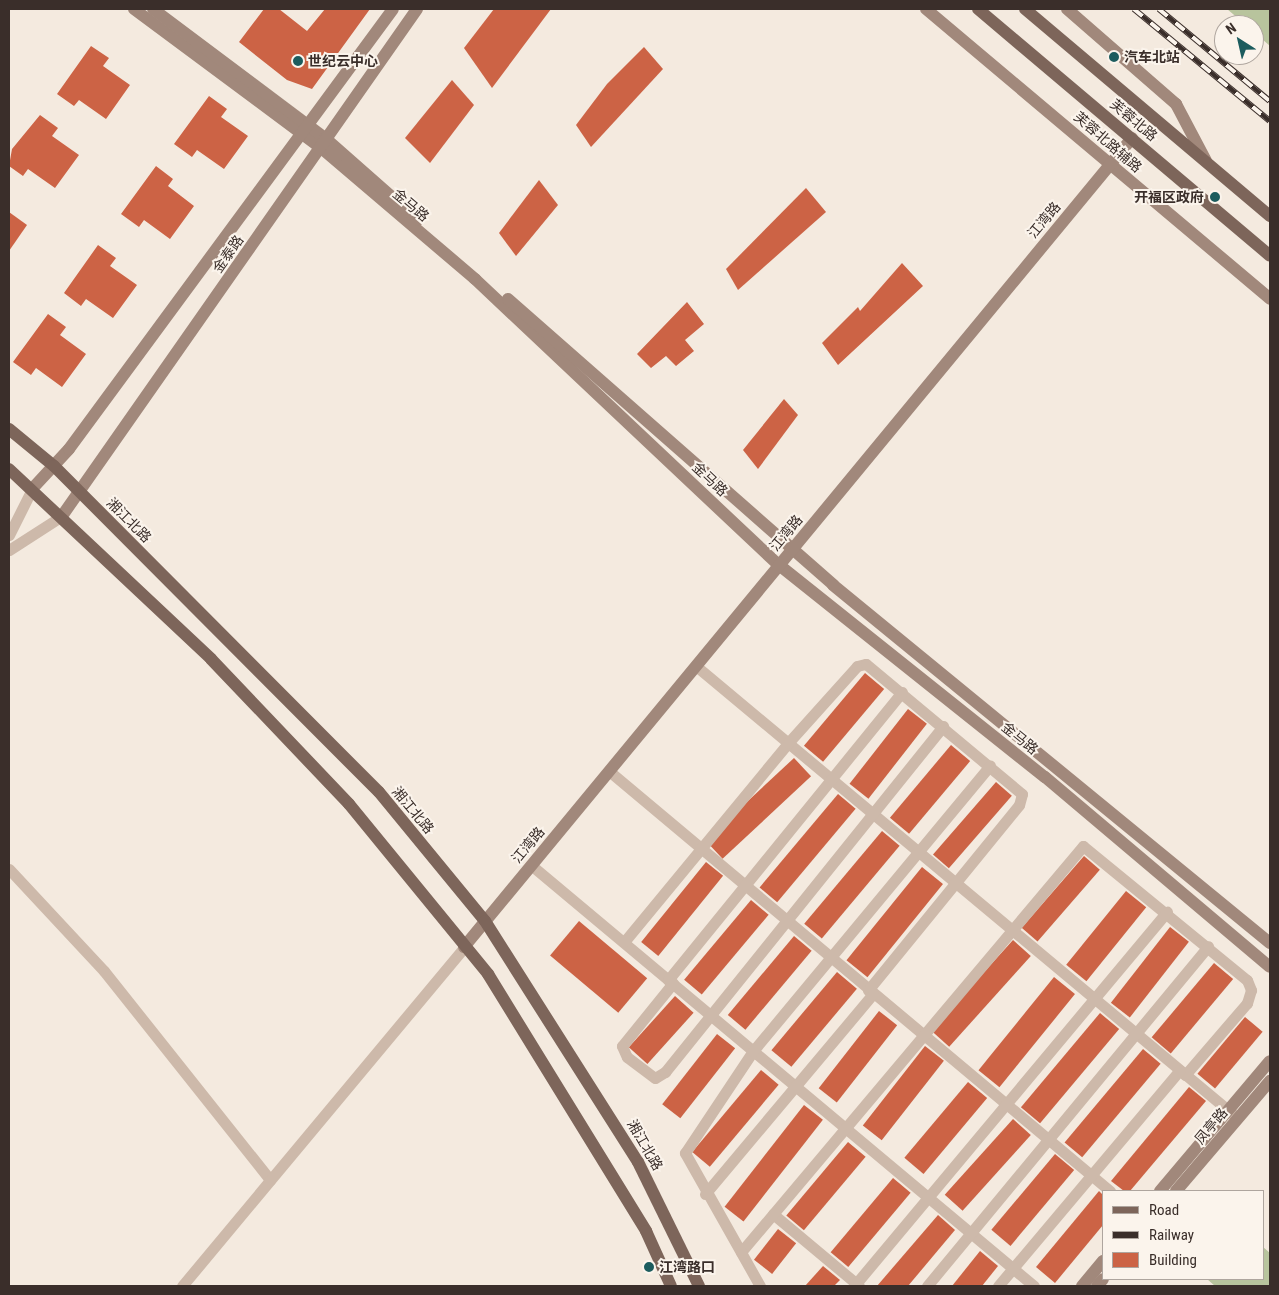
<!DOCTYPE html>
<html>
<head>
<meta charset="utf-8">
<style>
  body { margin:0 }
  #map { position:relative; width:1279px; height:1295px; overflow:hidden; background:#f4eadf; font-family:"Roboto Condensed","Noto Sans SC",sans-serif }
  div>[style] { position:absolute }
  .green>* { inset:0; background:#b8c49d }
  .building>* { inset:0; background:#cc6345; transform-origin:0 0 }
  .street>* { height:11px; margin:-5.5px; padding:0 5.5px; transform-origin:5.5px; border-radius:5.5px; background:#cdb9aa }
  .secondary>* { height:12px; margin:-6px; padding:0 6px; transform-origin:6px; border-radius:6px; background:#a1887b }
  .primary>* { height:12px; margin:-6px; padding:0 6px; transform-origin:6px; border-radius:6px; background:#7d655a }
  .rail>* { height:5.5px; margin-top:-2.75px; transform-origin:0; background:repeating-linear-gradient(90deg,#fbf4ec 0 11px,#3a2e2a 0 22px); box-sizing:border-box; border-block:1px solid #3a2e2a }
  .dots>* { width:14px; height:14px; translate:-50% -50%; box-sizing:border-box; border:2px solid #fbf4ec; border-radius:50% }
  span { translate:-50% -50%; white-space:nowrap; text-align:center; line-height:1.15; -webkit-text-stroke:4px #fbf4ec; paint-order:stroke }
  .poi-label { font-size:14px; color:#3a2e2a; font-weight:700 }
  .left { translate:0 -50%; text-align:left }
  .right { translate:-100% -50%; text-align:right }
  .street-label { font-size:14px; color:#3a2e2a }
  .frame { position:absolute; inset:0; border:10px solid #3a2e2a; pointer-events:none }
  .legend { position:absolute; left:1102px; top:1190px; width:162px; height:90px; box-sizing:border-box; background:#fbf4ec; border:1px solid #aea59e; margin:0; padding:6px 9px; list-style:none; font-size:15px; color:#3a2e2a }
  .legend li { display:flex; align-items:center; gap:10px; height:25px }
  .legend b { width:25px; border:1px solid #aea59e }
  .north { position:absolute; left:1214px; top:15px; width:50px; height:50px; box-sizing:border-box; background:#fbf4ec; border:1px solid #aea59e; border-radius:50%; rotate:325deg; font-size:14px; font-weight:700; line-height:20px; text-align:center; color:#3a2e2a }
  .north::after { content:''; display:block; margin:auto; width:18px; height:22px; background:#1c5c5e; clip-path:polygon(50% 0,100% 100%,50% 72%,0 100%) }
</style>
</head>
<body>
<div id="map">
  <div class="green">
    <i style="clip-path:polygon(1227px 9px,1270px 9px,1270px 46px,1254px 32px,1254px 25px,1246px 25px)"></i>
    <i style="clip-path:polygon(1263px 1247px,1270px 1253px,1270px 1286px,1215px 1286px,1207px 1279px,1263px 1279px)"></i>
  </div>
  <div class="building">
    <i style="clip-path:polygon(264px 9px,279px 9px,307px 31px,325px 9px,370px 9px,312px 89px,287px 80px,239px 42px)"></i>
    <i style="clip-path:polygon(494px 9px,551px 9px,492px 88px,464px 48px)"></i>
    <i style="clip-path:polygon(91px 46px,109px 58px,103px 66px,130px 85px,106px 119px,79px 100px,74px 106px,57px 94px)"></i>
    <i style="clip-path:polygon(644px 47px,663px 69px,591px 147px,576px 125px,607px 84px)"></i>
    <i style="clip-path:polygon(452px 80px,474px 105px,430px 163px,405px 138px)"></i>
    <i style="clip-path:polygon(209px 96px,227px 109px,221px 117px,248px 136px,224px 169px,197px 150px,192px 157px,174px 144px)"></i>
    <i style="clip-path:polygon(40px 115px,58px 128px,52px 136px,79px 155px,55px 188px,28px 169px,23px 176px,9px 166px,12px 149px)"></i>
    <i style="clip-path:polygon(156px 166px,173px 179px,168px 186px,194px 206px,170px 239px,144px 220px,139px 227px,121px 214px)"></i>
    <i style="clip-path:polygon(539px 180px,558px 205px,516px 256px,499px 233px)"></i>
    <i style="clip-path:polygon(806px 188px,826px 212px,738px 290px,726px 269px)"></i>
    <i style="clip-path:polygon(9px 212px,27px 225px,9px 251px)"></i>
    <i style="clip-path:polygon(98px 245px,116px 258px,110px 266px,137px 285px,113px 318px,86px 299px,81px 306px,64px 293px)"></i>
    <i style="clip-path:polygon(902px 263px,923px 286px,838px 365px,822px 343px,858px 307px,860px 311px)"></i>
    <i style="clip-path:polygon(687px 302px,704px 324px,685px 340px,694px 351px,676px 366px,666px 356px,651px 368px,637px 354px)"></i>
    <i style="clip-path:polygon(48px 314px,66px 327px,60px 335px,86px 354px,62px 387px,36px 368px,31px 375px,13px 362px)"></i>
    <i style="clip-path:polygon(784px 399px,798px 415px,758px 469px,743px 450px)"></i>
    <i style="left:865px;top:673px;width:25px;height:95px;rotate:40deg"></i>
    <i style="left:908px;top:709px;width:24px;height:95px;rotate:38deg"></i>
    <i style="left:951px;top:745px;width:25px;height:95px;rotate:40deg"></i>
    <i style="left:794px;top:758px;width:25px;height:121px;rotate:47deg"></i>
    <i style="left:996px;top:782px;width:21px;height:96px;rotate:41deg"></i>
    <i style="left:838px;top:794px;width:23px;height:122px;rotate:40deg"></i>
    <i style="left:882px;top:831px;width:23px;height:121px;rotate:40deg"></i>
    <i style="left:1084px;top:856px;width:21px;height:95px;rotate:41deg"></i>
    <i style="left:706px;top:862px;width:22px;height:103px;rotate:39deg"></i>
    <i style="left:922px;top:867px;width:27px;height:120px;rotate:39deg"></i>
    <i style="left:1126px;top:891px;width:26px;height:95px;rotate:39deg"></i>
    <i style="left:751px;top:900px;width:23px;height:104px;rotate:40deg"></i>
    <i style="left:579px;top:921px;width:89px;height:45px;rotate:40deg"></i>
    <i style="left:1170px;top:927px;width:24px;height:96px;rotate:38deg"></i>
    <i style="left:794px;top:936px;width:23px;height:103px;rotate:40deg"></i>
    <i style="left:1013px;top:940px;width:24px;height:122px;rotate:42deg"></i>
    <i style="left:1214px;top:963px;width:25px;height:97px;rotate:40deg"></i>
    <i style="left:837px;top:972px;width:26px;height:102px;rotate:40deg"></i>
    <i style="left:1054px;top:977px;width:27px;height:120px;rotate:39deg"></i>
    <i style="left:675px;top:996px;width:25px;height:69px;rotate:42deg"></i>
    <i style="left:879px;top:1011px;width:23px;height:98px;rotate:38deg"></i>
    <i style="left:1100px;top:1013px;width:25px;height:123px;rotate:40deg"></i>
    <i style="left:1245px;top:1017px;width:23px;height:74px;rotate:40deg"></i>
    <i style="left:717px;top:1034px;width:23px;height:89px;rotate:38deg"></i>
    <i style="left:925px;top:1046px;width:24px;height:101px;rotate:38deg"></i>
    <i style="left:1143px;top:1049px;width:23px;height:122px;rotate:40deg"></i>
    <i style="left:761px;top:1070px;width:23px;height:107px;rotate:40deg"></i>
    <i style="left:968px;top:1082px;width:25px;height:99px;rotate:40deg"></i>
    <i style="clip-path:polygon(1189px 1087px,1206px 1101px,1130px 1191px,1124px 1191px,1111px 1181px)"></i>
    <i style="left:804px;top:1105px;width:24px;height:129px;rotate:38deg"></i>
    <i style="left:1013px;top:1119px;width:24px;height:102px;rotate:42deg"></i>
    <i style="left:848px;top:1142px;width:23px;height:96px;rotate:40deg"></i>
    <i style="left:1055px;top:1154px;width:25px;height:99px;rotate:40deg"></i>
    <i style="left:893px;top:1178px;width:23px;height:97px;rotate:40deg"></i>
    <i style="clip-path:polygon(1099px 1191px,1103px 1195px,1103px 1225px,1055px 1283px,1036px 1267px)"></i>
    <i style="clip-path:polygon(938px 1215px,955px 1230px,908px 1286px,877px 1286px)"></i>
    <i style="left:778px;top:1229px;width:23px;height:39px;rotate:38deg"></i>
    <i style="clip-path:polygon(980px 1251px,998px 1266px,982px 1286px,952px 1286px)"></i>
    <i style="clip-path:polygon(823px 1266px,840px 1280px,834px 1286px,805px 1286px)"></i>
  </div>
  <div class="street">
    <i style="left:9px;top:535px;width:51px;rotate:-63.4deg"></i>
    <i style="left:9px;top:550px;width:63px;rotate:-32.7deg"></i>
    <i style="left:696px;top:666px;width:701px;rotate:39.85deg"></i>
    <i style="left:609px;top:771px;width:654px;rotate:39.97deg"></i>
    <i style="left:531px;top:865px;width:656px;rotate:39.93deg"></i>
    <i style="left:9px;top:869px;width:139px;rotate:47deg"></i>
    <i style="left:104px;top:971px;width:267px;rotate:51.5deg"></i>
    <i style="left:624px;top:942px;width:258px;rotate:-50.5deg"></i>
    <i style="left:788px;top:743px;width:103px;rotate:-48.1deg"></i>
    <i style="left:857px;top:666px;width:9px;rotate:-13deg"></i>
    <i style="left:866px;top:664px;width:203px;rotate:39.8deg"></i>
    <i style="left:1022px;top:794px;width:11px;rotate:105deg"></i>
    <i style="left:1019px;top:805px;width:239px;rotate:129.2deg"></i>
    <i style="left:668px;top:980px;width:371px;rotate:-50.9deg"></i>
    <i style="left:673px;top:983px;width:81px;rotate:129deg"></i>
    <i style="left:622px;top:1046px;width:12px;rotate:66deg"></i>
    <i style="left:627px;top:1057px;width:35px;rotate:37deg"></i>
    <i style="left:655px;top:1078px;width:12px;rotate:-31deg"></i>
    <i style="left:665px;top:1072px;width:444px;rotate:-51.2deg"></i>
    <i style="left:705px;top:1194px;width:261px;rotate:-50deg"></i>
    <i style="left:773px;top:1214px;width:112px;rotate:39.9deg"></i>
    <i style="left:741px;top:1252px;width:531px;rotate:-49.89deg"></i>
    <i style="left:1083px;top:846px;width:212px;rotate:39.3deg"></i>
    <i style="left:1247px;top:980px;width:11px;rotate:68deg"></i>
    <i style="left:1251px;top:990px;width:14px;rotate:107deg"></i>
    <i style="left:1247px;top:1003px;width:95px;rotate:130.7deg"></i>
    <i style="left:182px;top:1286px;width:441px;rotate:-50.2deg"></i>
    <i style="left:760px;top:1286px;width:153px;rotate:-119.4deg"></i>
    <i style="left:685px;top:1153px;width:123px;rotate:-56.3deg"></i>
    <i style="left:753px;top:1051px;width:371px;rotate:-50.3deg"></i>
    <i style="left:854px;top:1286px;width:488px;rotate:-50.1deg"></i>
    <i style="left:927px;top:1286px;width:441px;rotate:-50.4deg"></i>
    <i style="left:998px;top:1286px;width:282px;rotate:-49.9deg"></i>
  </div>
  <div class="secondary">
    <i style="left:134px;top:9px;width:232px;rotate:36.6deg"></i>
    <i style="left:320px;top:147px;width:204px;rotate:40.4deg"></i>
    <i style="left:475px;top:279px;width:417px;rotate:43.3deg"></i>
    <i style="left:779px;top:565px;width:340px;rotate:38.6deg"></i>
    <i style="left:1045px;top:777px;width:294px;rotate:40.2deg"></i>
    <i style="left:153px;top:9px;width:215px;rotate:36.9deg"></i>
    <i style="left:325px;top:138px;width:124px;rotate:41.4deg"></i>
    <i style="left:926px;top:9px;width:450px;rotate:40.1deg"></i>
    <i style="left:1067px;top:9px;width:145px;rotate:41.1deg"></i>
    <i style="left:1176px;top:104px;width:64px;rotate:62.2deg"></i>
    <i style="left:508px;top:299px;width:433px;rotate:41.3deg"></i>
    <i style="left:833px;top:585px;width:565px;rotate:39.33deg"></i>
    <i style="left:32px;top:489px;width:54px;rotate:-47.2deg"></i>
    <i style="left:69px;top:449px;width:546px;rotate:-53.63deg"></i>
    <i style="left:62px;top:516px;width:619px;rotate:-55deg"></i>
    <i style="left:464px;top:947px;width:1049px;rotate:-50.45deg"></i>
    <i style="left:1160px;top:1191px;width:170px;rotate:-49.8deg"></i>
    <i style="left:1176px;top:1191px;width:145px;rotate:-49.5deg"></i>
    <i style="left:1082px;top:1286px;width:33px;rotate:-50deg"></i>
    <i style="left:1097px;top:1286px;width:9px;rotate:-49deg"></i>
  </div>
  <div class="primary">
    <i style="left:978px;top:9px;width:382px;rotate:40.2deg"></i>
    <i style="left:1025px;top:9px;width:321px;rotate:40.2deg"></i>
    <i style="left:9px;top:429px;width:58px;rotate:39.4deg"></i>
    <i style="left:54px;top:466px;width:460px;rotate:45.1deg"></i>
    <i style="left:379px;top:792px;width:167px;rotate:50.6deg"></i>
    <i style="left:485px;top:921px;width:285px;rotate:57.6deg"></i>
    <i style="left:638px;top:1162px;width:138px;rotate:63.8deg"></i>
    <i style="left:9px;top:469px;width:277px;rotate:43.2deg"></i>
    <i style="left:211px;top:659px;width:200px;rotate:46.4deg"></i>
    <i style="left:349px;top:804px;width:220px;rotate:50.7deg"></i>
    <i style="left:488px;top:974px;width:302px;rotate:58.4deg"></i>
    <i style="left:646px;top:1231px;width:60px;rotate:65.6deg"></i>
  </div>
  <div class="rail">
    <i style="left:1134px;top:9px;width:176px;rotate:39.5deg"></i>
    <i style="left:1159px;top:9px;width:144px;rotate:39.7deg"></i>
  </div>
  <div class="dots">
    <i style="left:1114px;top:57px;background:#1c5c5e"></i>
    <i style="left:298px;top:61px;background:#1c5c5e"></i>
    <i style="left:1215px;top:197px;background:#1c5c5e"></i>
    <i style="left:649px;top:1267px;background:#1c5c5e"></i>
  </div>
  <div class="poi-label">
    <span class="left" style="left:1124px;top:57px">汽车北站</span>
    <span class="left" style="left:308px;top:61px">世纪云中心</span>
    <span class="right" style="left:1204px;top:197px">开福区政府</span>
    <span class="left" style="left:659px;top:1267px">江湾路口</span>
  </div>
  <div class="street-label">
    <span style="left:1134px;top:120px;rotate:40deg">芙蓉北路</span>
    <span style="left:1108px;top:142px;rotate:41deg">芙蓉北路辅路</span>
    <span style="left:411px;top:205px;rotate:40deg">金马路</span>
    <span style="left:1044px;top:220px;rotate:-50deg">江湾路</span>
    <span style="left:228px;top:254px;rotate:-55deg">金泰路</span>
    <span style="left:710px;top:479px;rotate:43deg">金马路</span>
    <span style="left:129px;top:520px;rotate:45deg">湘江北路</span>
    <span style="left:786px;top:533px;rotate:-50deg">江湾路</span>
    <span style="left:1020px;top:738px;rotate:39deg">金马路</span>
    <span style="left:413px;top:810px;rotate:50deg">湘江北路</span>
    <span style="left:528px;top:845px;rotate:-50deg">江湾路</span>
    <span style="left:1211px;top:1126px;rotate:-50deg">凤亭路</span>
    <span style="left:645px;top:1145px;rotate:60deg">湘江北路</span>
  </div>
  <div class="frame"></div>
  <ul class="legend">
  <li><b style="height:6px;background:#7d655a"></b>Road</li>
  <li><b style="height:6px;background:#3a2e2a"></b>Railway</li>
  <li><b style="height:14px;background:#cc6345"></b>Building</li>
  </ul>
  <div class="north">N</div>
</div>
</body>
</html>
